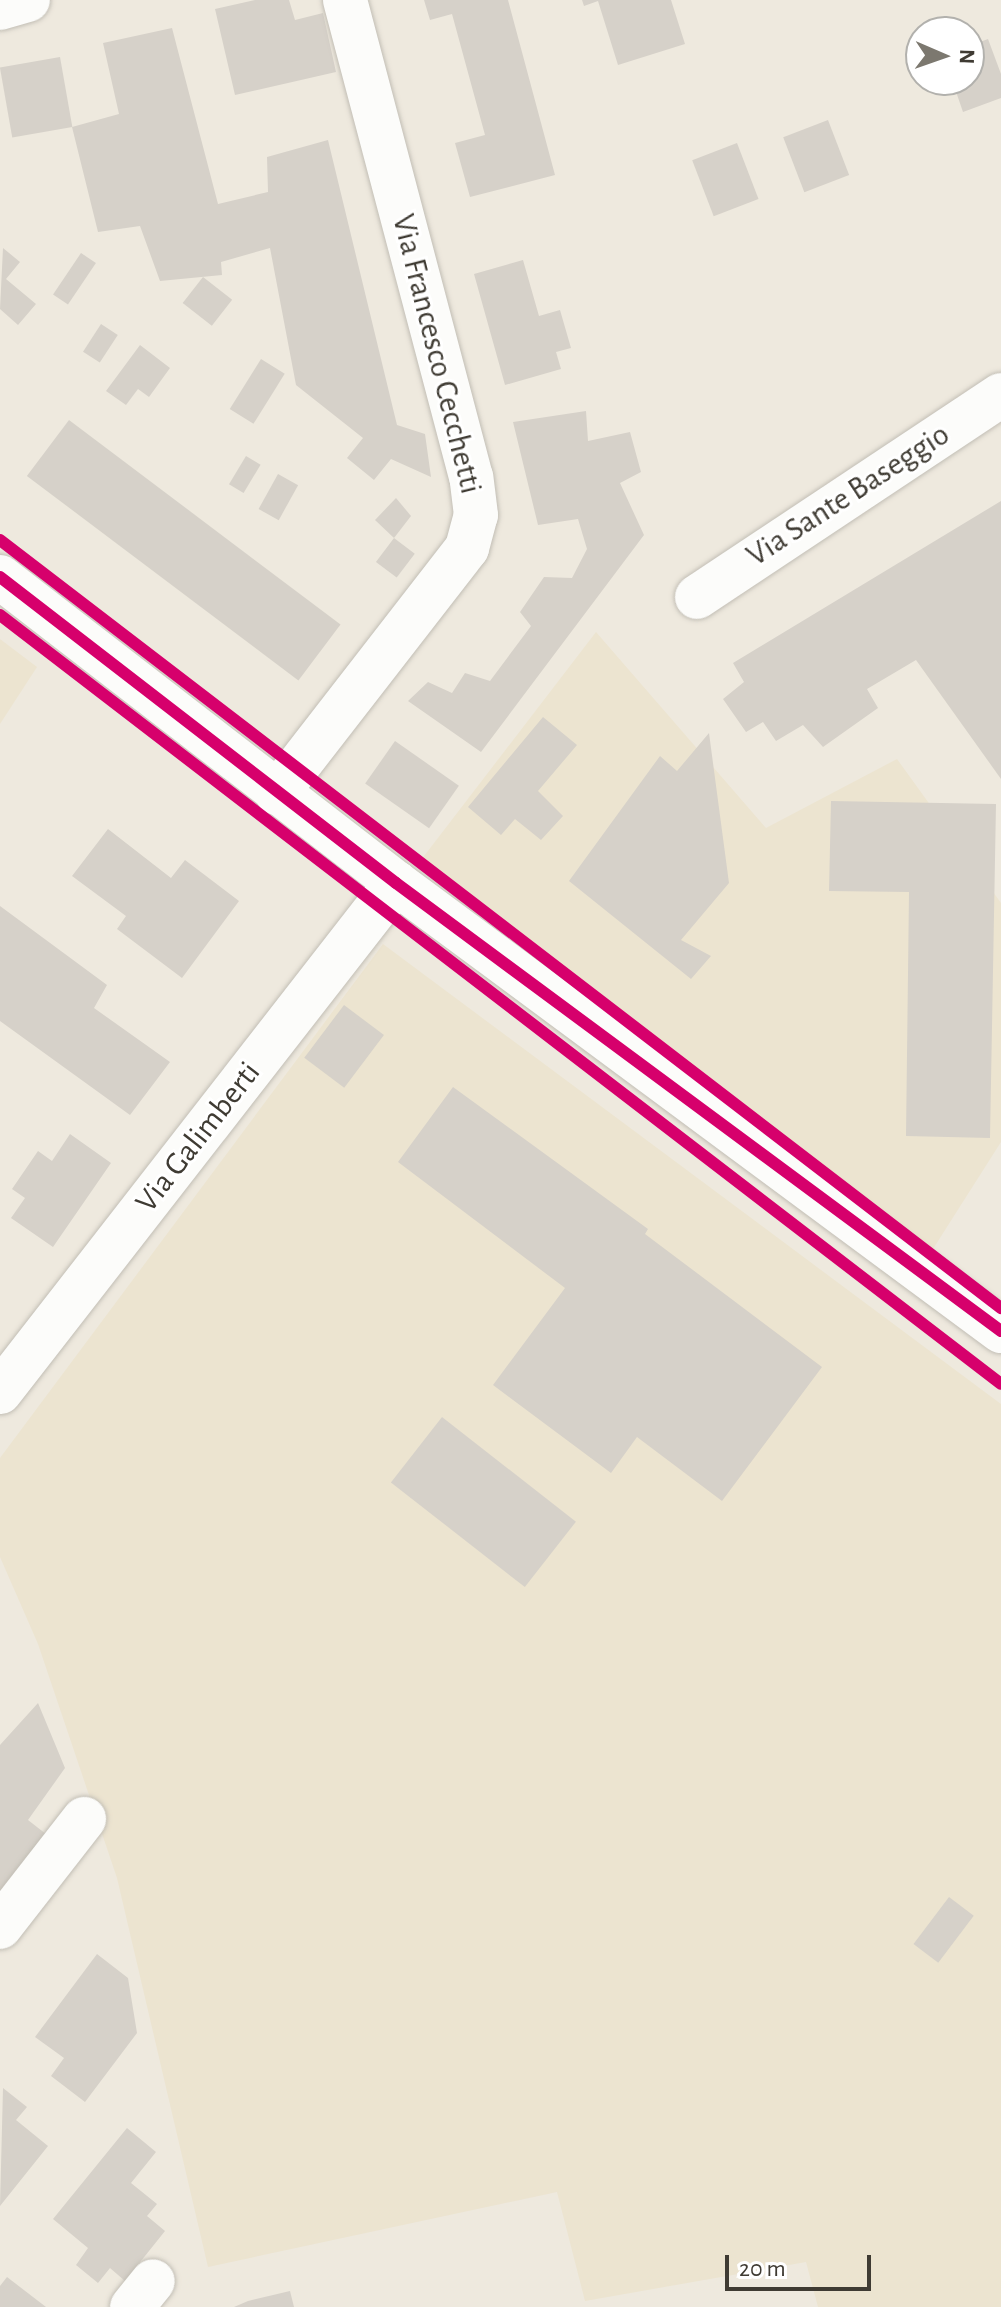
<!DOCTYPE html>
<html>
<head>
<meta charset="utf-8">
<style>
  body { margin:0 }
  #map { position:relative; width:1001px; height:2307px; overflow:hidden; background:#eee9de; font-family:"Alegreya Sans",sans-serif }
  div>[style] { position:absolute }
  .built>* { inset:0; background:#ece4d0 }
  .building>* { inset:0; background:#d6d1c9; transform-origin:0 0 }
  .roads { filter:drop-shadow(0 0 2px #c2beb5) drop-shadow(0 0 2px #c2beb5) }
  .minor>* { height:44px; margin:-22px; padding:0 22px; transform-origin:22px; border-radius:22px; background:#fcfcfa }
  .cycleway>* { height:12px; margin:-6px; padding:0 6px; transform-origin:6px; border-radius:6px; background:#d6006c }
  span { translate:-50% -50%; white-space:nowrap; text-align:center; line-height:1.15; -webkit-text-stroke:6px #fff; paint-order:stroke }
  .street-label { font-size:32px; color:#3f3b33 }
  .north { position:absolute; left:905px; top:16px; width:80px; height:80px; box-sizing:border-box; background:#fff; border:2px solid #b2b1ad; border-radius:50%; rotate:92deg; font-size:22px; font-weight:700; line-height:32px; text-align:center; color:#3f3b33 }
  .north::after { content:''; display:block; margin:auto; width:28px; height:36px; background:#7c786f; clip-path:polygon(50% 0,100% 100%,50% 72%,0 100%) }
  .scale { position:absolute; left:725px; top:2255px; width:146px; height:36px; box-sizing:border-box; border:4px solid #3f3b33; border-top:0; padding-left:10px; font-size:24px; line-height:28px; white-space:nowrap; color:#3f3b33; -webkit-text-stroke:6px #fff; paint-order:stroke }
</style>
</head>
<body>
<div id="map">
  <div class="built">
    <i style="clip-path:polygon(596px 632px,766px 828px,897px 759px,1001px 903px,1001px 1142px,912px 1282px,421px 860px)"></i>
    <i style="clip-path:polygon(0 639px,37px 667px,0 724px)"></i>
    <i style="clip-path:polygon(383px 944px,1001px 1404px,1001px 2307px,818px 2307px,806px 2262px,585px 2301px,557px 2192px,208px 2267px,117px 1878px,38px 1644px,0 1557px,0 1458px)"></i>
  </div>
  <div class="building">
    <i style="clip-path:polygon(255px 0,289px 0,295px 20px,323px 13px,336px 72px,235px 95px,215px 9px)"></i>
    <i style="clip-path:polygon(424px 0,508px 0,555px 175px,470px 197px,455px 143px,485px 135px,452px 14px,430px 20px)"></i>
    <i style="clip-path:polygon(582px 0,671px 0,685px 44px,618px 65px,598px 1px,584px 6px)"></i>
    <i style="clip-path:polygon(172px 28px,218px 204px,268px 192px,267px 157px,328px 140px,397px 425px,425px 434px,431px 477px,391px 459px,374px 480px,347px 458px,363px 438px,296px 385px,270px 248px,221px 262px,222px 275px,160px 281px,140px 226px,98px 232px,72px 127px,119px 114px,103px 43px)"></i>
    <i style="clip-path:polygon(988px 39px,1001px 74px,1001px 98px,963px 112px,952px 80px,969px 80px,969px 46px)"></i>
    <i style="left:60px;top:57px;width:71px;height:61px;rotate:80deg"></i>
    <i style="left:828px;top:120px;width:59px;height:48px;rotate:69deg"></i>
    <i style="left:737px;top:143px;width:60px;height:48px;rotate:69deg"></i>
    <i style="clip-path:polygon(3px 248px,20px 262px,6px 279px,36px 304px,18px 325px,0 309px)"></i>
    <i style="left:81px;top:253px;width:18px;height:50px;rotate:34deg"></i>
    <i style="clip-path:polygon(523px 260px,539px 316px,560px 310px,571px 348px,556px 352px,561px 369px,505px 385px,474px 274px)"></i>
    <i style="left:203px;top:277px;width:37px;height:33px;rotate:38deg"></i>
    <i style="left:101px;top:324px;width:20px;height:33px;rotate:33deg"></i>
    <i style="clip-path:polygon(140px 345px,170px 368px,149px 397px,138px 389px,126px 405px,106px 391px)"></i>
    <i style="left:261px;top:359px;width:28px;height:59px;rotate:32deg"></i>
    <i style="clip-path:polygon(586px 411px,588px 441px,630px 432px,641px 472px,620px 483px,644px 535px,481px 752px,408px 701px,428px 682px,452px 693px,465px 673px,490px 681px,531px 626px,520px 612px,544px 577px,572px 578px,587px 549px,578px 519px,538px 525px,513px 422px)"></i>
    <i style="left:69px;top:420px;width:340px;height:70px;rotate:37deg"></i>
    <i style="left:246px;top:456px;width:17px;height:33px;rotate:31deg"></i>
    <i style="left:278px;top:474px;width:23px;height:40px;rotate:29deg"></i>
    <i style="clip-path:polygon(396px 498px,411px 516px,394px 538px,375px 520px)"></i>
    <i style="clip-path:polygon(1001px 501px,1001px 779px,916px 660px,867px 689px,878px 708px,823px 747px,803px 725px,776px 741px,763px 722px,746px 732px,723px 699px,744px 682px,733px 663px)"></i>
    <i style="left:394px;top:538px;width:26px;height:30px;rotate:37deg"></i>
    <i style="clip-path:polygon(543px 717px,577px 745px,538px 791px,563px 816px,541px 840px,515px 819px,501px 835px,468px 807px)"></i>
    <i style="clip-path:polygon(709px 733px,729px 883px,681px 940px,711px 956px,691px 979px,569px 881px,660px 756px,677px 771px)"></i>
    <i style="left:395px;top:741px;width:78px;height:52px;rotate:35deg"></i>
    <i style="clip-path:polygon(831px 801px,996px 804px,990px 1138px,906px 1136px,909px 892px,829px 891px)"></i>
    <i style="clip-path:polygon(108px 829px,171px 878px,185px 860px,239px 901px,182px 978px,117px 929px,126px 916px,72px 876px)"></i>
    <i style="clip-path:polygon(0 906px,107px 985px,94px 1008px,170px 1062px,130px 1115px,0 1021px)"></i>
    <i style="left:344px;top:1005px;width:50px;height:66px;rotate:37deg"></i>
    <i style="clip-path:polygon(453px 1087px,648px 1229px,645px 1234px,822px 1367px,722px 1501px,637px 1437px,611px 1473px,493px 1385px,565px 1288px,398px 1162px)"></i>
    <i style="clip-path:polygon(70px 1134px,111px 1163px,53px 1247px,11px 1218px,25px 1198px,12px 1189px,38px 1151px,52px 1161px)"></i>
    <i style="left:442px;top:1417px;width:170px;height:83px;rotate:38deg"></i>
    <i style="clip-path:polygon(38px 1703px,65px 1768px,28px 1820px,51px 1838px,0 1901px,0 1745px)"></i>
    <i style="left:949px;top:1897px;width:31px;height:59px;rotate:37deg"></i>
    <i style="clip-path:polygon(97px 1954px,128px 1978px,137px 2033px,85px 2102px,51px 2076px,64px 2058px,35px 2037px)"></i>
    <i style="clip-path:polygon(3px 2088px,27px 2107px,16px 2120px,48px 2146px,0 2206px)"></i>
    <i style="clip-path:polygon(127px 2128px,156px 2152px,131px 2183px,157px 2204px,147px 2216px,165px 2231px,125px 2281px,110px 2268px,98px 2283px,76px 2265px,88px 2248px,53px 2219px)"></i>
    <i style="clip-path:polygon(7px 2277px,46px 2307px,0 2307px,0 2286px)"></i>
    <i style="clip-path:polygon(290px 2291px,294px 2307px,234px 2307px,248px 2301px)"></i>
  </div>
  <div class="roads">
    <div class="minor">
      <i style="left:0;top:8px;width:29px;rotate:-16deg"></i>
      <i style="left:0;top:577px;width:500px;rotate:37.69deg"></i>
      <i style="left:396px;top:883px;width:753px;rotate:36.52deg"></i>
      <i style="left:697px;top:597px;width:365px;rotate:-33.6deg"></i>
      <i style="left:277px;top:793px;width:310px;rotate:-52.2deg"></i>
      <i style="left:467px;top:548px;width:34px;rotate:-75deg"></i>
      <i style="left:476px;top:515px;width:38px;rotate:-97deg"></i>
      <i style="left:471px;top:477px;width:493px;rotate:-104.8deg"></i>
      <i style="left:0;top:1392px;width:645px;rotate:-52.12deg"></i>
      <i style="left:0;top:1927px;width:137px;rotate:-52.1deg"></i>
      <i style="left:132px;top:2307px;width:33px;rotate:-51deg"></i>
    </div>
  </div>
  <div class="cycleway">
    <i style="left:0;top:540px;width:1262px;rotate:37.5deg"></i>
    <i style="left:0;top:577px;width:500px;rotate:37.69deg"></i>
    <i style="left:396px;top:883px;width:753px;rotate:36.52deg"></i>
    <i style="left:0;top:615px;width:1262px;rotate:37.53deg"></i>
  </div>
  <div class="street-label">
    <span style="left:437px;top:354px;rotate:76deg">Via Francesco Cecchetti</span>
    <span style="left:848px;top:495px;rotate:-33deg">Via Sante Baseggio</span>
    <span style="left:198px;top:1137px;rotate:-52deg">Via Galimberti</span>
  </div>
  <div class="north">N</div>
  <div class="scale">20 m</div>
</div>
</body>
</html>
